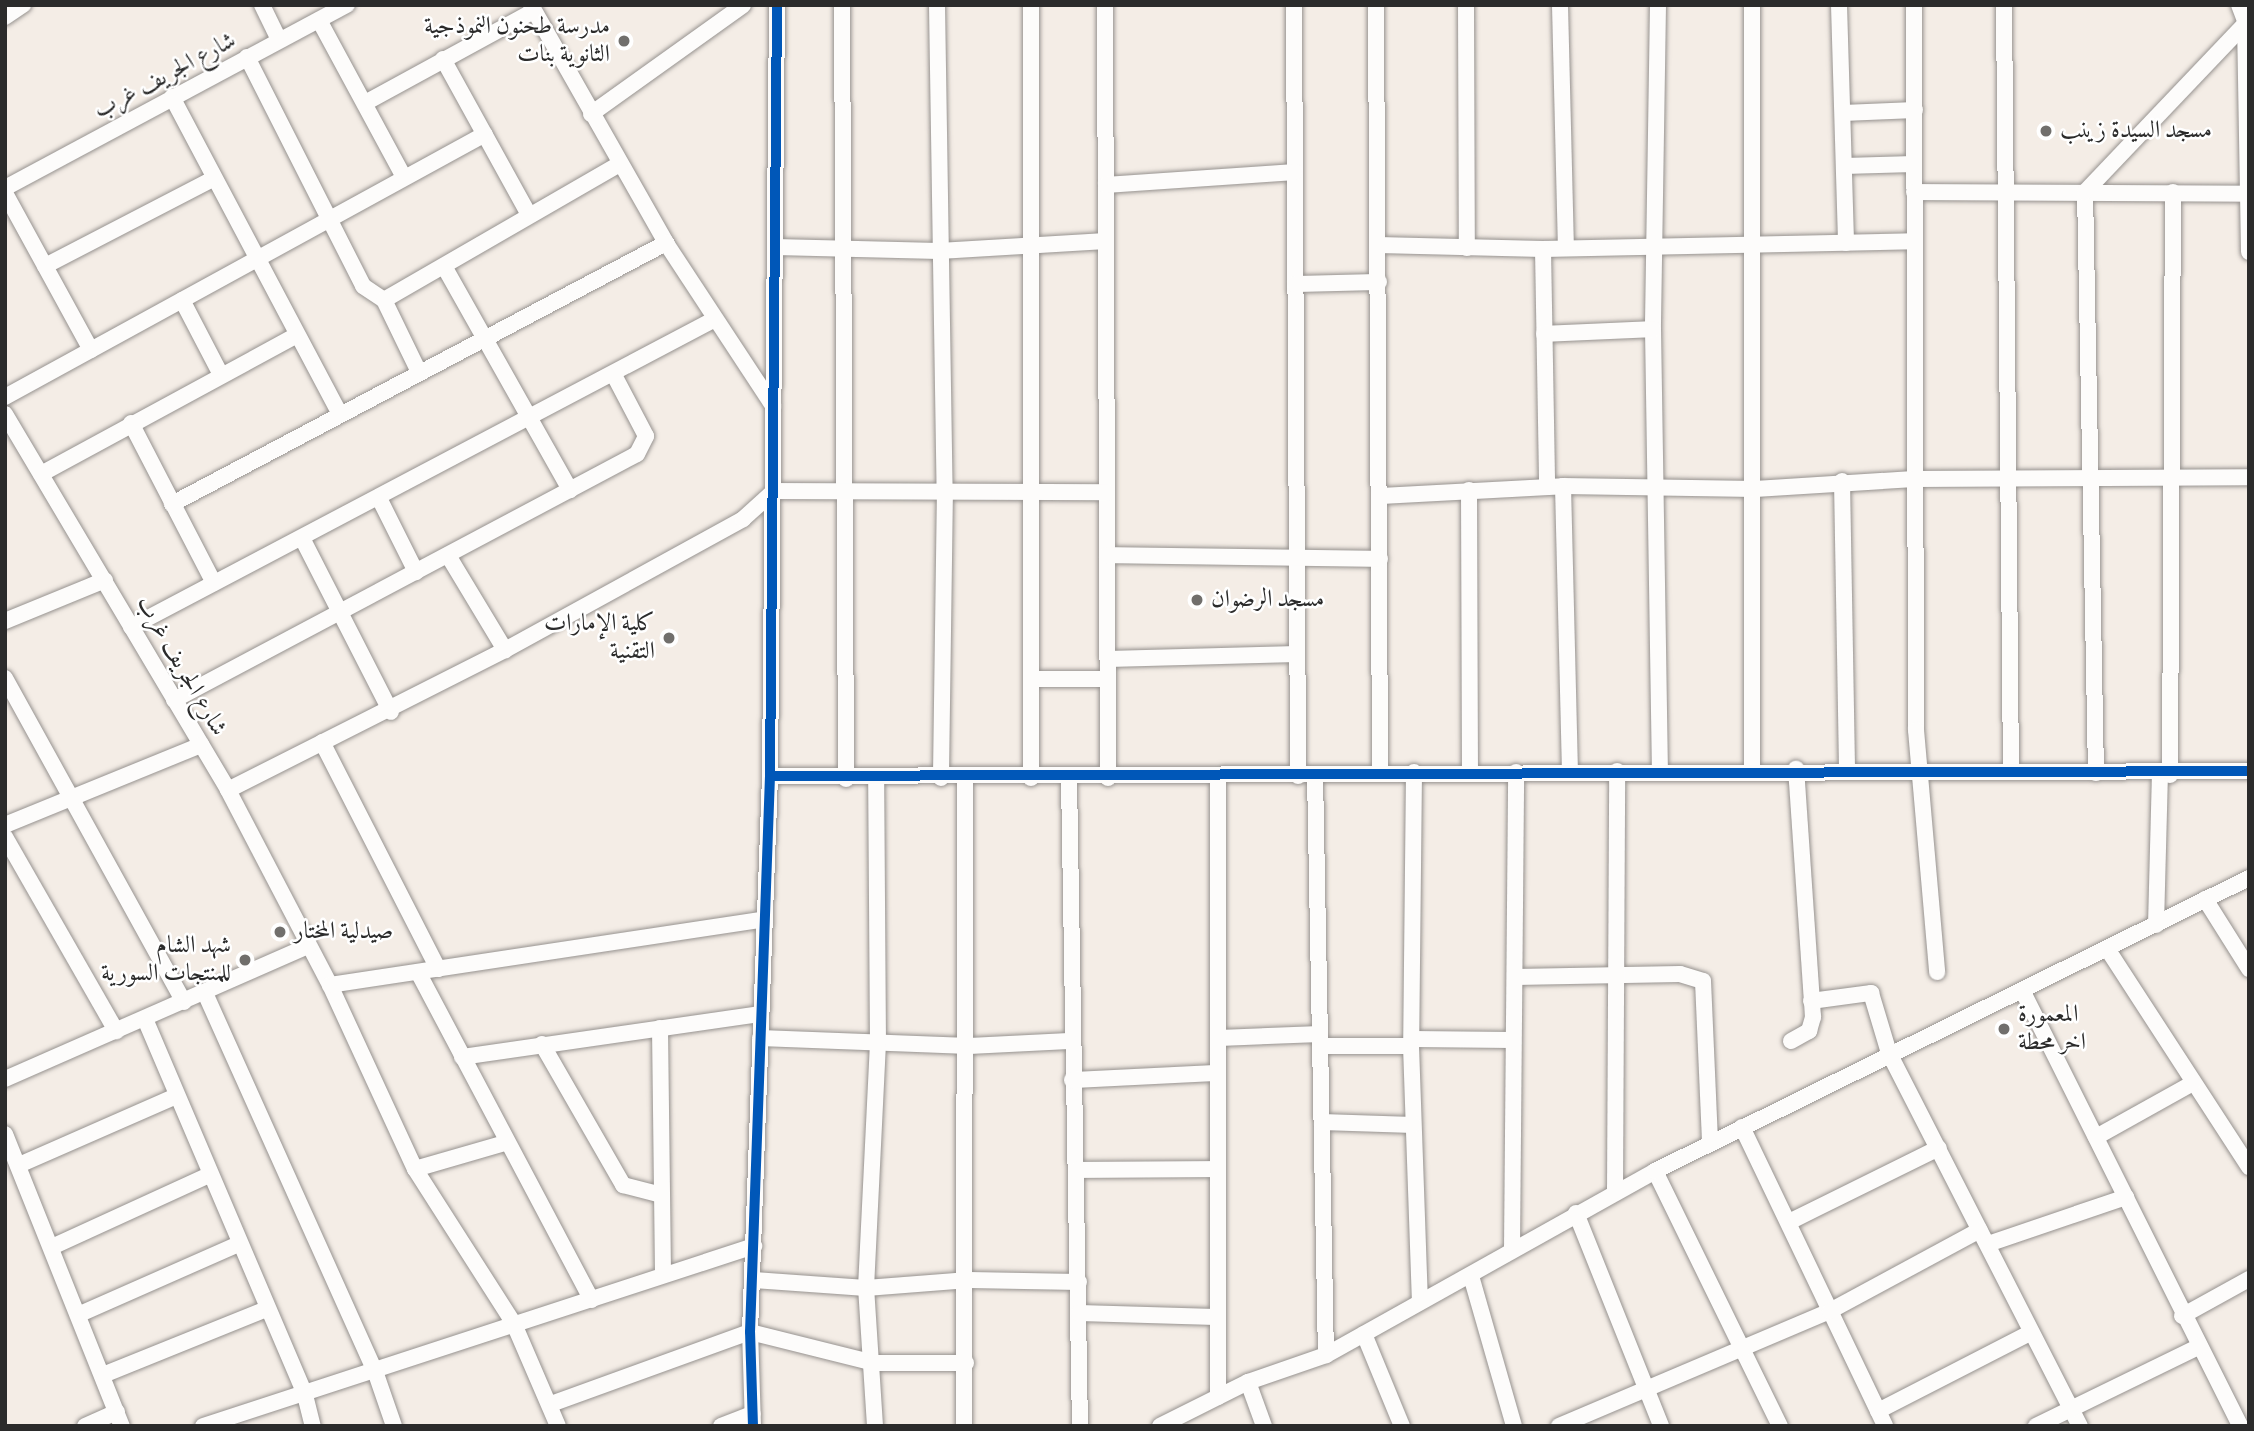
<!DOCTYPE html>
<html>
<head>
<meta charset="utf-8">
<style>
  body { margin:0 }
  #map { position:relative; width:2254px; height:1431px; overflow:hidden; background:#f4ede6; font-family:"Libre Bodoni",Amiri,serif }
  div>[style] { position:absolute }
  .roads { filter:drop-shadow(0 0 2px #96928f) drop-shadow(0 0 2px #96928f) }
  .minor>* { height:16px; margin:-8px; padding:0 8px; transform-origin:8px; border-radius:8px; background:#fdfcfb }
  .cycleway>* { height:10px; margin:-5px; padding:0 5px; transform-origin:5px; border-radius:5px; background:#0057b8 }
  .dots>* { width:19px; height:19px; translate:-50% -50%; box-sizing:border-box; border:4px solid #fff; border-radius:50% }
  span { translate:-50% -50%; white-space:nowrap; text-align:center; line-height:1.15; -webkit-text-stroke:5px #fff; paint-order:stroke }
  .poi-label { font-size:24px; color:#2b2b2b }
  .right { translate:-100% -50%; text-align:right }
  .left { translate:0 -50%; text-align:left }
  .street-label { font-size:24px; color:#2b2b2b }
  .frame { position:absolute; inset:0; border:7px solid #2b2b2b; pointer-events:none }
</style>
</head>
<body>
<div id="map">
  <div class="roads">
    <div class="minor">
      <i style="left:262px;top:5px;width:39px;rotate:64deg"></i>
      <i style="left:531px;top:5px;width:274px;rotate:60.4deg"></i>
      <i style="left:666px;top:243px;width:195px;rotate:56.7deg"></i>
      <i style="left:842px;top:5px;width:774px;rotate:89.7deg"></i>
      <i style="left:937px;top:5px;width:483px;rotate:89.1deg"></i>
      <i style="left:945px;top:488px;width:290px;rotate:90.8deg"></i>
      <i style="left:1105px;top:5px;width:773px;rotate:89.78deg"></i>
      <i style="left:1294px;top:5px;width:771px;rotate:89.7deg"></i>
      <i style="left:1376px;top:5px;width:768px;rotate:89.7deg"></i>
      <i style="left:1466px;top:5px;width:243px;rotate:89.8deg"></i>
      <i style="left:1560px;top:5px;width:242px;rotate:88.6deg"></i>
      <i style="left:1658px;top:5px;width:324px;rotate:90.9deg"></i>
      <i style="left:1653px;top:329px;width:443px;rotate:89.1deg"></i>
      <i style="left:1752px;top:5px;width:765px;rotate:90deg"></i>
      <i style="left:1839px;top:5px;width:238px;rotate:88.3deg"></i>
      <i style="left:1914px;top:5px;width:725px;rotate:89.84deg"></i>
      <i style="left:1916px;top:730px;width:243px;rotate:85deg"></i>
      <i style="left:2004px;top:5px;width:765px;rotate:89.48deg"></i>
      <i style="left:2239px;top:5px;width:17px;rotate:69deg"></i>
      <i style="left:2245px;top:21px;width:231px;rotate:89deg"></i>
      <i style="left:5px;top:17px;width:22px;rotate:-34deg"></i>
      <i style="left:319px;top:20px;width:179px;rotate:61.6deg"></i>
      <i style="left:247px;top:57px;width:257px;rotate:63.1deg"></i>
      <i style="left:363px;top:286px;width:25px;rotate:34deg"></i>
      <i style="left:384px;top:300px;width:80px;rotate:64.1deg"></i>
      <i style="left:443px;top:59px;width:178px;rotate:61.1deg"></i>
      <i style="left:172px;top:97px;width:357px;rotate:62.1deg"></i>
      <i style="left:365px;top:103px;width:192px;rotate:-28.6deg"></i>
      <i style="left:1843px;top:113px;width:72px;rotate:-2.4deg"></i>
      <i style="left:591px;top:114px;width:187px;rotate:-35.6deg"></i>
      <i style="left:1844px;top:166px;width:70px;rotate:-1.6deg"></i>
      <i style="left:1106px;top:185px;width:189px;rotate:-3.9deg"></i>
      <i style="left:5px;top:188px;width:388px;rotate:-28.2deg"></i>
      <i style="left:1914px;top:192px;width:335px;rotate:0.3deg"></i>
      <i style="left:5px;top:193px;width:179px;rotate:61.3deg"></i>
      <i style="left:1378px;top:245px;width:165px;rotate:1.4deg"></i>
      <i style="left:1543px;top:249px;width:371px;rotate:-1.2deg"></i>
      <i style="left:775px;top:247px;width:164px;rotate:1.4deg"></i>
      <i style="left:939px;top:251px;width:167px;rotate:-3.4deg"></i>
      <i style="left:1543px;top:249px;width:238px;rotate:89deg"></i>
      <i style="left:45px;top:266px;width:189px;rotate:-27.4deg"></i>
      <i style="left:445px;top:268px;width:255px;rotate:60.6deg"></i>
      <i style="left:1295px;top:284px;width:84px;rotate:-1.4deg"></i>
      <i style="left:182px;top:300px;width:85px;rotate:62.5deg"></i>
      <i style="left:384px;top:300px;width:272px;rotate:-30deg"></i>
      <i style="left:1544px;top:334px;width:109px;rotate:-2.6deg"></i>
      <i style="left:5px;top:397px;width:547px;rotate:-28.72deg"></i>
      <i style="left:5px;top:414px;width:437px;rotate:59.3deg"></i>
      <i style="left:228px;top:790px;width:220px;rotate:62.4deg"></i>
      <i style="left:330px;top:985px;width:203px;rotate:65.2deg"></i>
      <i style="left:415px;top:1169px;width:184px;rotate:57.4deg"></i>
      <i style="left:514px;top:1324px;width:111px;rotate:66.7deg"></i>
      <i style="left:131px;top:423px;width:180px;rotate:62.6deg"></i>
      <i style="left:41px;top:474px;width:291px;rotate:-28.5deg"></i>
      <i style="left:1842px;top:481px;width:287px;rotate:89deg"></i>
      <i style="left:1563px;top:486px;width:285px;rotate:88.6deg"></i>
      <i style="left:1469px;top:490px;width:283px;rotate:89.8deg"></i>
      <i style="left:1381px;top:496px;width:182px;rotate:-3.1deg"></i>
      <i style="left:1563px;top:486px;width:192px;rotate:0.9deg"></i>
      <i style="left:1755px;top:489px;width:159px;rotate:-3.6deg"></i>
      <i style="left:1914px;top:479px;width:335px;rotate:-0.3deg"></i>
      <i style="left:379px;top:498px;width:83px;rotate:63.4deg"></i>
      <i style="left:172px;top:504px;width:559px;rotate:-27.85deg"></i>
      <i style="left:303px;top:540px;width:193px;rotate:62.9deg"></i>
      <i style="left:1107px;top:555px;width:273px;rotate:0.8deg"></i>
      <i style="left:449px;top:557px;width:109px;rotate:58.9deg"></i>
      <i style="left:5px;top:621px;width:108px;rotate:-22.3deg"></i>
      <i style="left:131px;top:627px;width:660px;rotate:-27.81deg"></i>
      <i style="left:1108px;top:659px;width:189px;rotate:-1.5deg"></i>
      <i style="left:5px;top:678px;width:370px;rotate:61.1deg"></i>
      <i style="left:1032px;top:679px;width:76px"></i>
      <i style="left:174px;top:700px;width:524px;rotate:-27.98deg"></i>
      <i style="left:637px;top:454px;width:20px;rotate:-63deg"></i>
      <i style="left:646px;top:436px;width:67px;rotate:-117.7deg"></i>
      <i style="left:322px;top:742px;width:255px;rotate:62.9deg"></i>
      <i style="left:1414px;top:772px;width:274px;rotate:90.6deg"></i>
      <i style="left:1411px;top:1046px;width:254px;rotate:88deg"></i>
      <i style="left:2096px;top:773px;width:581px;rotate:-91.08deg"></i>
      <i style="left:2085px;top:192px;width:238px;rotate:-46.4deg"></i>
      <i style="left:1315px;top:774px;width:581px;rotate:88.92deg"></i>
      <i style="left:2170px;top:775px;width:583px;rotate:-89.71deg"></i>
      <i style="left:770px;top:776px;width:1479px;rotate:-0.19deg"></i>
      <i style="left:1031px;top:778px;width:773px;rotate:-90deg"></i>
      <i style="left:1069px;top:779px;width:647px;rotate:89.03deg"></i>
      <i style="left:228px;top:790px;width:310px;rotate:-26.8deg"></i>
      <i style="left:505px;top:650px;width:272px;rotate:-28.8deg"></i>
      <i style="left:743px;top:519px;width:42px;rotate:-42.1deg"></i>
      <i style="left:774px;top:491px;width:333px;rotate:0.2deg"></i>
      <i style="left:5px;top:825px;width:212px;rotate:-22.2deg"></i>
      <i style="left:5px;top:837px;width:224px;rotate:60.2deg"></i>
      <i style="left:2205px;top:899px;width:83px;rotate:57.8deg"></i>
      <i style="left:2156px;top:925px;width:150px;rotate:-88.5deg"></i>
      <i style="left:2108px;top:950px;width:259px;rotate:57deg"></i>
      <i style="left:418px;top:972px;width:371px;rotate:62.1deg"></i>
      <i style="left:1515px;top:977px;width:165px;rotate:-1deg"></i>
      <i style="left:1680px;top:974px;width:24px;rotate:17deg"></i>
      <i style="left:1703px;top:981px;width:162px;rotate:87.5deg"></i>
      <i style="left:330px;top:985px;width:436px;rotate:-8.6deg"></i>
      <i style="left:2023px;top:992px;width:485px;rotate:63.4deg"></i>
      <i style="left:205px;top:993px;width:414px;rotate:65.8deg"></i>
      <i style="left:375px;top:1371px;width:58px;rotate:70.9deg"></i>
      <i style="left:1811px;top:1001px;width:61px;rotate:-7.6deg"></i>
      <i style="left:1871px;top:993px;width:63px;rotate:73.3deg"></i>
      <i style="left:1889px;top:1053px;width:419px;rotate:62.9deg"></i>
      <i style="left:145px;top:1019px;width:405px;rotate:66.9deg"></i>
      <i style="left:304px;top:1391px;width:36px;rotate:76deg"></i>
      <i style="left:660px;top:1028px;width:247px;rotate:89.3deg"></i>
      <i style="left:760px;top:1038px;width:209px;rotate:2.2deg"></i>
      <i style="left:969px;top:1046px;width:100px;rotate:-2.9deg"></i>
      <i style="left:1219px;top:1038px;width:101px;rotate:-2.3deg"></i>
      <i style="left:1412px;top:1039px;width:100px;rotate:0.6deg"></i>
      <i style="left:1791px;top:1041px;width:21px;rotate:-29deg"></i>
      <i style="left:1809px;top:1031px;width:15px;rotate:-74deg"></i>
      <i style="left:1813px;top:1017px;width:249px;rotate:-93.9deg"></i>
      <i style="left:542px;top:1044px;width:163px;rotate:60.1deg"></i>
      <i style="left:623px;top:1185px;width:40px;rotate:14.4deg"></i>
      <i style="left:1320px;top:1046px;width:91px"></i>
      <i style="left:462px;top:1057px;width:301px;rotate:-8.2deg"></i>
      <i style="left:5px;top:1079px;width:331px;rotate:-23.7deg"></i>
      <i style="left:1072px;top:1080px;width:145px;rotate:-2.8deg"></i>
      <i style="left:1322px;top:1122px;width:91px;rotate:1.9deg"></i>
      <i style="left:1742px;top:1127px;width:331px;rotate:64.4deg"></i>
      <i style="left:5px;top:1134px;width:315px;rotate:68.2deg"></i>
      <i style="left:2096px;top:1137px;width:111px;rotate:-29.1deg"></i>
      <i style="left:19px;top:1165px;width:169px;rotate:-23.7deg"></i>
      <i style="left:415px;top:1169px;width:94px;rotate:-16.1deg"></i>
      <i style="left:1077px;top:1170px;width:140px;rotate:-0.4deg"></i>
      <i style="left:1655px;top:1171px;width:284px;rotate:63.9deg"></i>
      <i style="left:1615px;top:1192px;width:421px;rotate:-89.7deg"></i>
      <i style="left:1576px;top:1213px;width:229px;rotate:68.2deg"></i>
      <i style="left:1789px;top:1222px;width:167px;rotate:-26.3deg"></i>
      <i style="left:1988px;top:1244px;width:146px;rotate:-18.8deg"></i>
      <i style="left:54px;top:1246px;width:170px;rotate:-24.6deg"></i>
      <i style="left:1512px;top:1249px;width:477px;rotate:-89.5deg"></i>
      <i style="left:1471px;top:1276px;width:156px;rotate:74deg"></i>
      <i style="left:754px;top:1280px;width:112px;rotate:4.1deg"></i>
      <i style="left:866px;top:1288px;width:103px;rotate:-4.4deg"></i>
      <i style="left:969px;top:1280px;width:110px;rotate:1deg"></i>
      <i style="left:1079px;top:1313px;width:137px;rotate:1.7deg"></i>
      <i style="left:80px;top:1314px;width:174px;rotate:-23.8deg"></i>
      <i style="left:2182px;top:1316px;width:77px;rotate:-28.9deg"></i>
      <i style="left:1364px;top:1334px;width:100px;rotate:67.6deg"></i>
      <i style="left:103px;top:1375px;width:176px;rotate:-22deg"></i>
      <i style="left:1248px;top:1382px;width:47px;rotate:70deg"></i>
      <i style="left:1218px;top:1397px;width:620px;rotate:-90deg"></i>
      <i style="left:551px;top:1404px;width:212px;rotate:-19.9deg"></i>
      <i style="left:750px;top:1332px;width:128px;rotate:14deg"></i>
      <i style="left:874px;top:1363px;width:92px"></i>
      <i style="left:1878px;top:1411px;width:171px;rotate:-27.2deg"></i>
      <i style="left:85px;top:1426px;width:35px;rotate:-24deg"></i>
      <i style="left:203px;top:1426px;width:580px;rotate:-18.09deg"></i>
      <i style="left:721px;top:1426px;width:34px;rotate:-21deg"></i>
      <i style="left:753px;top:1426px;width:94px;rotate:-91.8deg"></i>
      <i style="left:750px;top:1332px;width:556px;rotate:-87.94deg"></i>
      <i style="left:770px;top:776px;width:771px;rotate:-89.48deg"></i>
      <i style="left:875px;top:1426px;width:138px;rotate:-93.7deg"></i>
      <i style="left:866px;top:1288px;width:244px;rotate:-87.2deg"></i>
      <i style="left:878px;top:1044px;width:265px;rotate:-90.4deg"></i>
      <i style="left:964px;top:1426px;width:648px;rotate:-89.91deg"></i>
      <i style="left:1160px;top:1426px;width:98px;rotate:-26.6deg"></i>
      <i style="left:1248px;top:1382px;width:83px;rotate:-19.1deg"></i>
      <i style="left:1326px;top:1355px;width:377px;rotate:-29.2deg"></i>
      <i style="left:1655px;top:1171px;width:662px;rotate:-26.26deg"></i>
      <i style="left:1559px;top:1426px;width:294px;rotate:-23deg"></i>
      <i style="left:1830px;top:1311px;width:170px;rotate:-28.4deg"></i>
      <i style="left:2036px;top:1426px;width:182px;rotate:-26deg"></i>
    </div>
  </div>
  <div class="cycleway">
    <i style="left:770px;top:776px;width:1479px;rotate:-0.19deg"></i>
    <i style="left:753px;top:1426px;width:94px;rotate:-91.8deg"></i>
    <i style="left:750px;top:1332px;width:556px;rotate:-87.94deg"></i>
    <i style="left:770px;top:776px;width:771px;rotate:-89.48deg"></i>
  </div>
  <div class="dots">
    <i style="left:624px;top:41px;background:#716f6c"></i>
    <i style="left:2046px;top:131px;background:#716f6c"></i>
    <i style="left:1197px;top:600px;background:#716f6c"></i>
    <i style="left:669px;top:638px;background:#716f6c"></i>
    <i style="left:280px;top:932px;background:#716f6c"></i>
    <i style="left:245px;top:960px;background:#716f6c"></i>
    <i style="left:2004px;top:1029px;background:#716f6c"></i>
  </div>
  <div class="poi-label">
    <span class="right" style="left:610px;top:41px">مدرسة طحنون النموذجية<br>الثانوية بنات</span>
    <span class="left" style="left:2060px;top:131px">مسجد السيدة زينب</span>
    <span class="left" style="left:1211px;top:600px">مسجد الرضوان</span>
    <span class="right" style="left:655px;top:638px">كلية الإمارات<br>التقنية</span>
    <span class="left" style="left:294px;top:932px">صيدلية المختار</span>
    <span class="right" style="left:231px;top:960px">شهد الشام<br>للمنتجات السورية</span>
    <span class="left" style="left:2018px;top:1029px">المعمورة<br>اخر محطة</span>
  </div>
  <div class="street-label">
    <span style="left:165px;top:76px;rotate:-28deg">شارع الجريف غرب</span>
    <span style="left:181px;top:666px;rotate:60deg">شارع الجريف غرب</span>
  </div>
  <div class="frame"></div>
</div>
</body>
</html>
